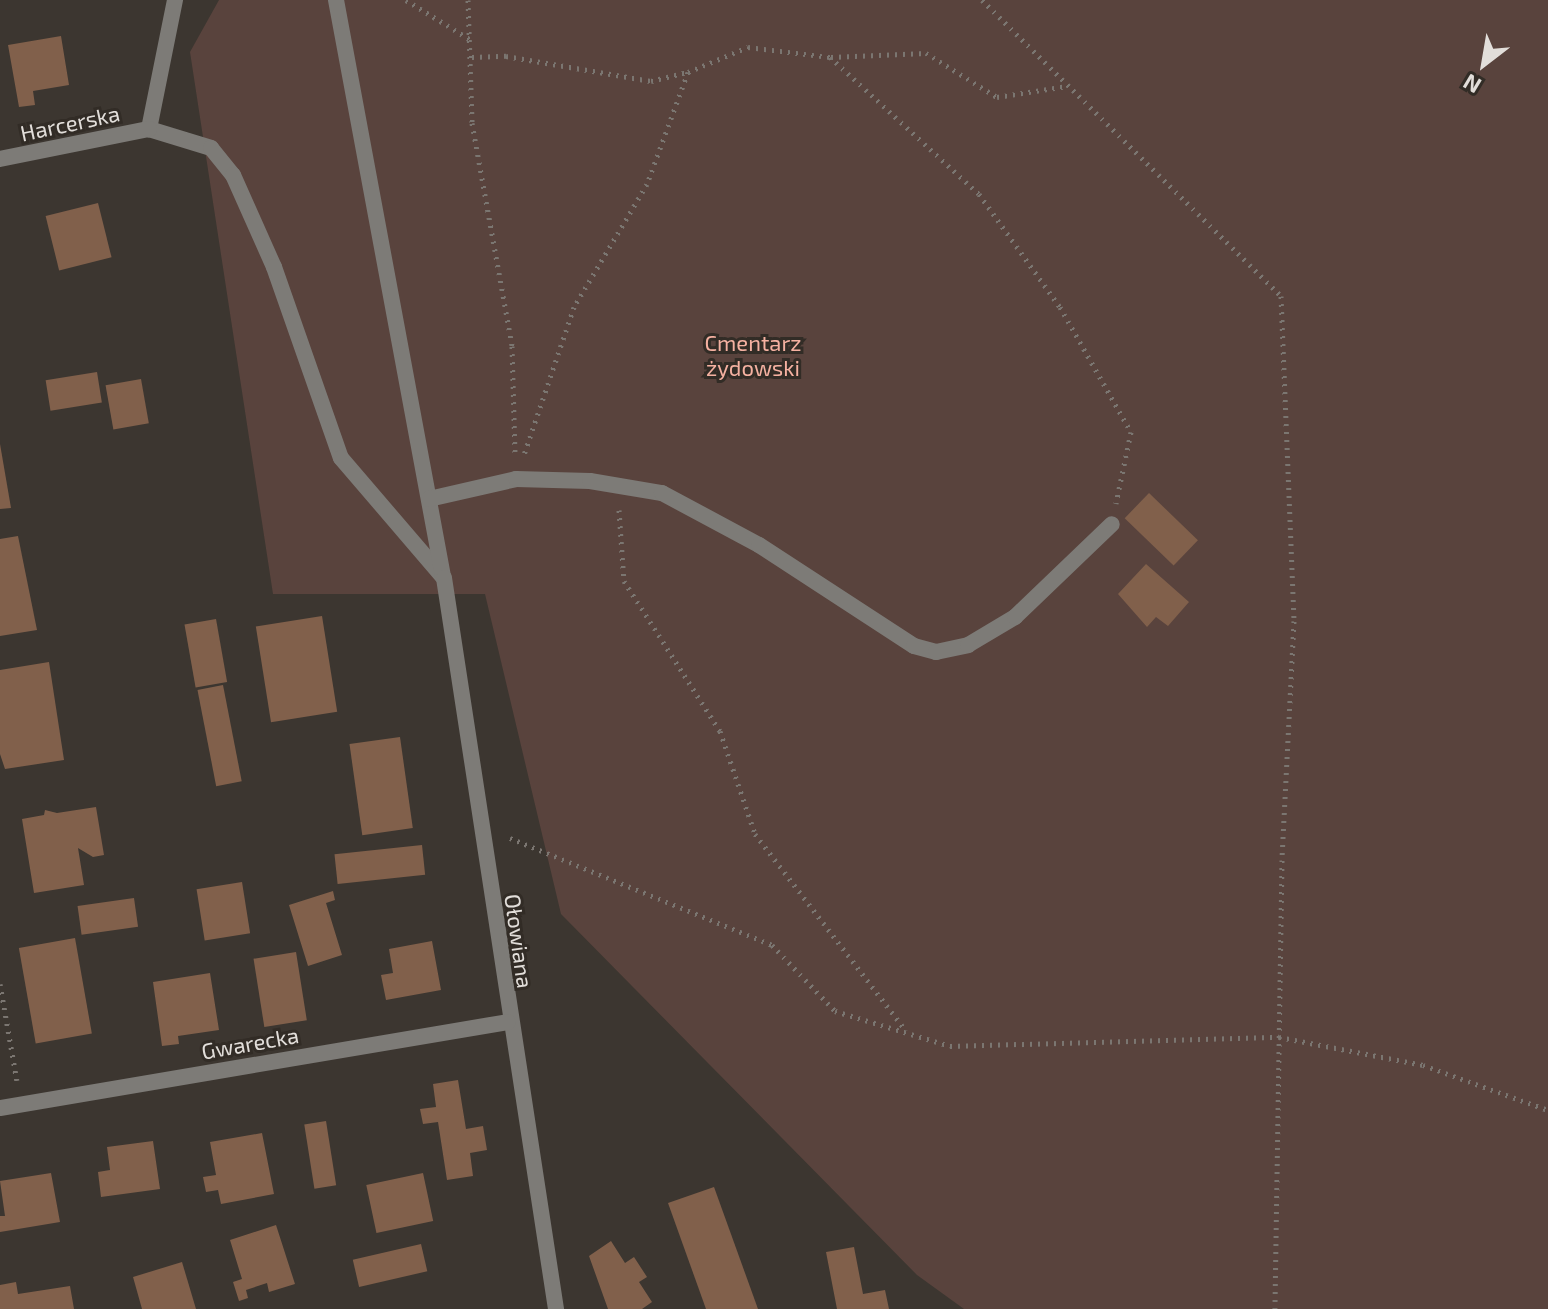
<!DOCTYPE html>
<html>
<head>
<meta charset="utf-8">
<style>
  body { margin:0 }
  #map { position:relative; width:1548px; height:1309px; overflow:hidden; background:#3c3630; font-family:"Exo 2",sans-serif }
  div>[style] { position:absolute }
  .green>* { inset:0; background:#59433d }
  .building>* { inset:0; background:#81604b; transform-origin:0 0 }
  .path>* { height:5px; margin-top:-2.5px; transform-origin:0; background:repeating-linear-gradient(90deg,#7b7671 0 2px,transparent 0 8px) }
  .lane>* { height:16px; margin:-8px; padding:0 8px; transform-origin:8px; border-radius:8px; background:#7d7b77 }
  .street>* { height:16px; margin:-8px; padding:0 8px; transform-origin:8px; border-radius:8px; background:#7d7b77 }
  span { translate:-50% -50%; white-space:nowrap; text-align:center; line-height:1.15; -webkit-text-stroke:6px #322c26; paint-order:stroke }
  .street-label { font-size:22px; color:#e2deda }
  .park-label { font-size:22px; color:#f5b1a1 }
  .north { position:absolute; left:1444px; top:24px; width:80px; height:80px; -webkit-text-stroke:6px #322c26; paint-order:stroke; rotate:211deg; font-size:22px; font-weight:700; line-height:32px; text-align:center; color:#e2deda }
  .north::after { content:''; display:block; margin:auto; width:28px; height:36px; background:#e2deda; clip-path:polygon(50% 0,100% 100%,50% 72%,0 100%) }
</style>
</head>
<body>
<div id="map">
  <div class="green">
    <i style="clip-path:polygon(219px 0,1548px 0,1548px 1309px,964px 1309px,917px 1275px,561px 914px,485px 594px,273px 594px,190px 52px)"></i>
  </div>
  <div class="building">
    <i style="clip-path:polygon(61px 36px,69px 85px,33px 91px,35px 105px,19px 107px,8px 45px)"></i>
    <i style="left:98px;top:203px;width:56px;height:54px;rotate:76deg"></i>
    <i style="left:97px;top:372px;width:31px;height:52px;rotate:81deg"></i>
    <i style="left:141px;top:379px;width:45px;height:36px;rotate:80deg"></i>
    <i style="clip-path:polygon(0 444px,11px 508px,0 509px)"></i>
    <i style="left:1149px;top:493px;width:68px;height:35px;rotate:44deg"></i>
    <i style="clip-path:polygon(18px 536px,37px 630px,0 636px,0 539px)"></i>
    <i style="clip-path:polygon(1146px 564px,1189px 602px,1168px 626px,1156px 617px,1147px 627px,1118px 594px)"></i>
    <i style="left:322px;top:616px;width:97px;height:67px;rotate:81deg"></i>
    <i style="left:216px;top:619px;width:64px;height:32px;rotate:80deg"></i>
    <i style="clip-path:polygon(49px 662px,64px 760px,5px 769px,0 754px,0 670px)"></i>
    <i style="left:223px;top:685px;width:98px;height:26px;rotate:79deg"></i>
    <i style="left:400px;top:737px;width:92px;height:51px;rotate:82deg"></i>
    <i style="clip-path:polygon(96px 807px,104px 855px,93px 857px,78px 848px,84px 885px,34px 893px,22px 819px,44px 815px,45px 810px,57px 813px)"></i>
    <i style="left:422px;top:845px;width:30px;height:88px;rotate:84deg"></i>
    <i style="left:242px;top:882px;width:52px;height:46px;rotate:81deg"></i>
    <i style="clip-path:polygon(333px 891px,335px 900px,326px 903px,342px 955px,308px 966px,289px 905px)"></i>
    <i style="left:134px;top:898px;width:29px;height:57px;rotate:82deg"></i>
    <i style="left:75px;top:938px;width:97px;height:57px;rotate:80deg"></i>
    <i style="clip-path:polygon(432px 941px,441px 990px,386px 1000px,381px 975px,393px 973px,389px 949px)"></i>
    <i style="left:296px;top:952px;width:69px;height:43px;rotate:81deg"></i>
    <i style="clip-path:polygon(210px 973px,219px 1030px,178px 1036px,179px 1044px,162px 1046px,153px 982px)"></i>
    <i style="clip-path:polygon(458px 1080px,466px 1129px,483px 1126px,487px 1150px,470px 1153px,473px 1176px,447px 1180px,438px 1122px,423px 1124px,420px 1109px,436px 1107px,433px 1084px)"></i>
    <i style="left:326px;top:1121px;width:65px;height:22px;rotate:81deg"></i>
    <i style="clip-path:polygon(262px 1133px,274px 1194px,221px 1204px,218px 1190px,206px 1192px,203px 1177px,216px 1175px,210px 1142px)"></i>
    <i style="clip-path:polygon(153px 1141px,160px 1189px,101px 1197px,98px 1172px,110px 1170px,107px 1147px)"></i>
    <i style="clip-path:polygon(51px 1173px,60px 1222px,0 1232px,0 1216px,5px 1216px,0 1181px)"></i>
    <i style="left:423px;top:1173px;width:49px;height:58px;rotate:78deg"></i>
    <i style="clip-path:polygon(714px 1187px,758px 1309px,706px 1309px,668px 1203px)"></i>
    <i style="clip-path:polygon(276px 1225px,295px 1284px,269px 1292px,267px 1283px,246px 1290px,248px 1298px,239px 1301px,233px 1282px,242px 1279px,230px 1240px)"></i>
    <i style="clip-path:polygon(611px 1241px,625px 1263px,634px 1257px,647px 1277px,639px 1282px,652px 1302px,642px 1309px,608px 1309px,589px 1256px)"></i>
    <i style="left:421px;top:1244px;width:28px;height:70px;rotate:77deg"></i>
    <i style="clip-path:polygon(854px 1247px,863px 1294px,885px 1290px,889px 1309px,837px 1309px,826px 1252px)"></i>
    <i style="clip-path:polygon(182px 1262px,196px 1309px,142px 1309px,133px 1277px)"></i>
    <i style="clip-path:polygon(16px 1282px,18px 1294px,70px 1286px,74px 1309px,0 1309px,0 1285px)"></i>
  </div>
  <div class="path">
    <i style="left:406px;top:0;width:76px;rotate:31.6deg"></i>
    <i style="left:468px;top:0;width:123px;rotate:88.1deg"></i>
    <i style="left:472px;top:123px;width:227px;rotate:79.8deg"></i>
    <i style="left:512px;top:346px;width:108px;rotate:88.4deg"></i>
    <i style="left:982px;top:0;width:421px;rotate:44.7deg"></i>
    <i style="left:1281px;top:296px;width:325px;rotate:87.7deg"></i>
    <i style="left:1294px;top:621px;width:239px;rotate:92.9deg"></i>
    <i style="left:1282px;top:860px;width:449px;rotate:90.9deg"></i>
    <i style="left:472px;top:57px;width:34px;rotate:-2deg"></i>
    <i style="left:506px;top:56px;width:147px;rotate:9.8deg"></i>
    <i style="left:651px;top:81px;width:38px;rotate:-14deg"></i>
    <i style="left:688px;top:72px;width:119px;rotate:110.1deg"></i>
    <i style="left:647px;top:184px;width:143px;rotate:120.7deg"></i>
    <i style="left:574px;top:307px;width:156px;rotate:108.7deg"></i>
    <i style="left:831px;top:57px;width:95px;rotate:-2.4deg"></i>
    <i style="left:926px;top:53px;width:84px;rotate:31.8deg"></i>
    <i style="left:997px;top:97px;width:71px;rotate:-8.9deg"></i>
    <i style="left:688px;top:72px;width:65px;rotate:-22.6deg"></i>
    <i style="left:748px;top:47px;width:83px;rotate:7deg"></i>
    <i style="left:830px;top:57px;width:202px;rotate:42.6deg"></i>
    <i style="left:979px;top:194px;width:139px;rotate:54.4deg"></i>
    <i style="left:1060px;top:307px;width:144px;rotate:60.4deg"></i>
    <i style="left:1131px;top:432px;width:73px;rotate:101.9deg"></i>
    <i style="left:619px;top:510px;width:71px;rotate:86deg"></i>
    <i style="left:624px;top:581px;width:178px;rotate:57.4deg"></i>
    <i style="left:720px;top:731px;width:109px;rotate:71.2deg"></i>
    <i style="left:755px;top:834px;width:248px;rotate:52.5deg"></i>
    <i style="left:510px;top:838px;width:283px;rotate:22.2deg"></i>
    <i style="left:772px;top:945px;width:91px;rotate:46.3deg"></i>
    <i style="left:835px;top:1011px;width:120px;rotate:16.9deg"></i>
    <i style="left:950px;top:1046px;width:329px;rotate:-1.6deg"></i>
    <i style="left:1279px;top:1037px;width:147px;rotate:11deg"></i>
    <i style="left:1423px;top:1065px;width:133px;rotate:19.8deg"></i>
    <i style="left:0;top:984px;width:98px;rotate:80.1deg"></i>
  </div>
  <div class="lane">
    <i style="left:175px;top:0;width:132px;rotate:101.4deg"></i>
    <i style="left:149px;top:129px;width:65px;rotate:17deg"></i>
    <i style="left:211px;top:148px;width:35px;rotate:51deg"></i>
    <i style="left:233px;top:175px;width:101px;rotate:66deg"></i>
    <i style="left:274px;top:267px;width:202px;rotate:70.7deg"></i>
    <i style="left:341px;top:458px;width:158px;rotate:49.4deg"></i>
    <i style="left:336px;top:0;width:586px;rotate:79.48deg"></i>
    <i style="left:429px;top:499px;width:89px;rotate:-12.9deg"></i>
    <i style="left:516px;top:479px;width:74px;rotate:1.5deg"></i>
    <i style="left:590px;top:481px;width:73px;rotate:9.5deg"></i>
    <i style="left:662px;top:493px;width:110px;rotate:28.2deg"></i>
    <i style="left:759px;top:545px;width:185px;rotate:33.1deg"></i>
    <i style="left:914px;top:646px;width:23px;rotate:15deg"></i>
    <i style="left:936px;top:652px;width:33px;rotate:-12deg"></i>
    <i style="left:968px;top:645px;width:55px;rotate:-30.8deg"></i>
    <i style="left:1015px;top:617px;width:134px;rotate:-43.8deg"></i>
  </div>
  <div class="street">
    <i style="left:0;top:159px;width:152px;rotate:-11.4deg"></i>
    <i style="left:444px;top:578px;width:740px;rotate:81.29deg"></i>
    <i style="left:0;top:1108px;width:515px;rotate:-9.61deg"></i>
  </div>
  <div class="street-label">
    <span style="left:70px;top:123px;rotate:-12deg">Harcerska</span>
    <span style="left:519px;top:941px;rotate:82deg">Ołowiana</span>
    <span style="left:250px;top:1043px;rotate:-10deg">Gwarecka</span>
  </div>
  <div class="park-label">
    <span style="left:753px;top:355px">Cmentarz<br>żydowski</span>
  </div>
  <div class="north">N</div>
</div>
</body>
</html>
